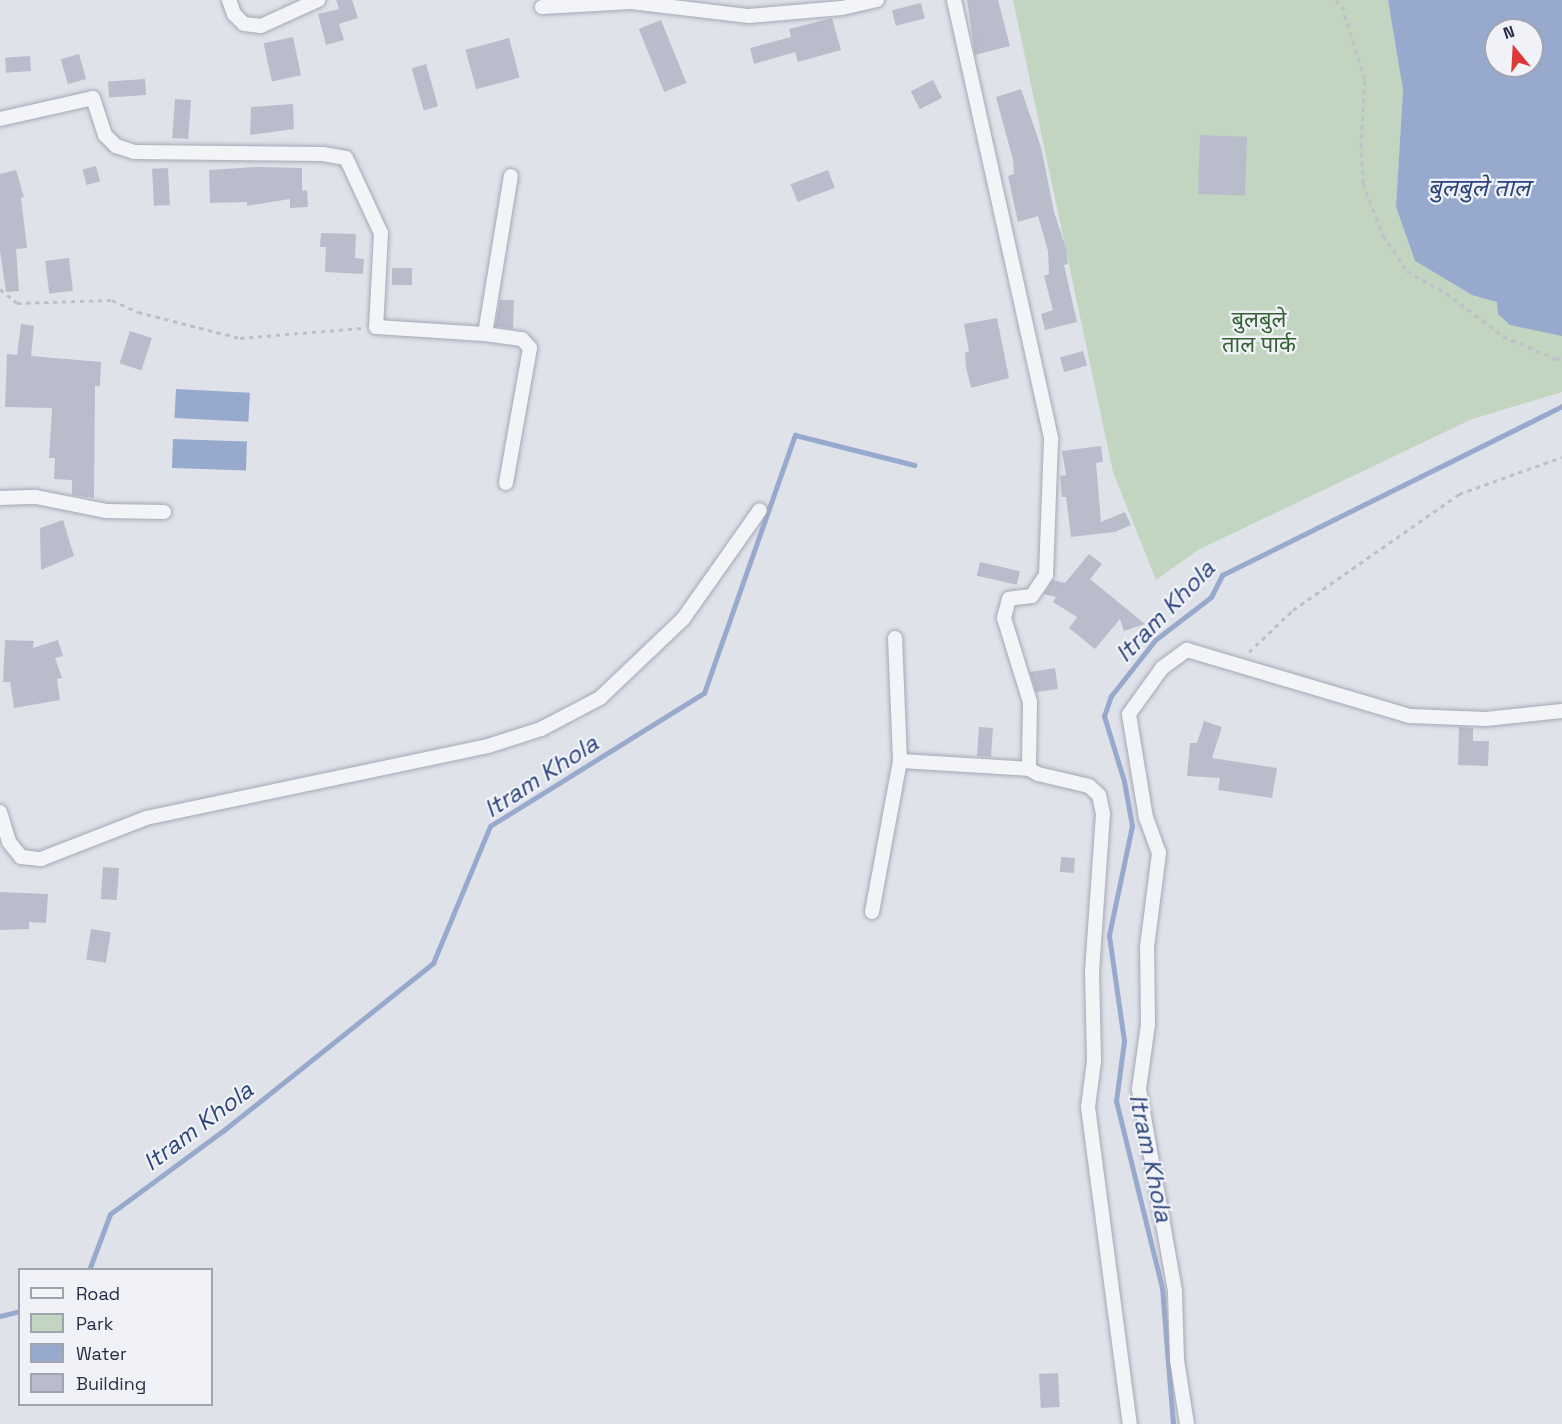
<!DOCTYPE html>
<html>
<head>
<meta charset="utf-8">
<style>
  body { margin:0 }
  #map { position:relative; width:1562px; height:1424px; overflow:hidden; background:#e0e2ea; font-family:"Space Grotesk","Noto Sans Devanagari",sans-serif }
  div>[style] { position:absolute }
  .green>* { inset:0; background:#c2d5c0 }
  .water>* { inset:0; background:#97aace; transform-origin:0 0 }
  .stream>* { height:5px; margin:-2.5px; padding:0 2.5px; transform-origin:2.5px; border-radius:2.5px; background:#97aace }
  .building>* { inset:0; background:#b9bdcb; transform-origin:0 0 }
  .path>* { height:3px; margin-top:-1.5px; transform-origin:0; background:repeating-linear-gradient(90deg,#bec0c9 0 4.5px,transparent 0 9px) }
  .roads { filter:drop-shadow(0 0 2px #a5a8b5) drop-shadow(0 0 2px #a5a8b5) }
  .street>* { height:14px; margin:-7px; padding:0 7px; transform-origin:7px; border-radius:7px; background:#f3f4f8 }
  span { translate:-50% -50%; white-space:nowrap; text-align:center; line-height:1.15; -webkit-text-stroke:4.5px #f0f2f8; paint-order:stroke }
  .park-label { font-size:22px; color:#346132 }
  .water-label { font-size:24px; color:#2c447c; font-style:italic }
  .legend { position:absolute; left:18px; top:1268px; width:195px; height:138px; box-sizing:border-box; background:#f0f2f8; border:2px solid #a0a3b0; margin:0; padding:8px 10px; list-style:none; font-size:18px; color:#272d44 }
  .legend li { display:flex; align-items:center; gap:12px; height:30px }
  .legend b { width:30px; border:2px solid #a0a3b0 }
  .north { position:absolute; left:1484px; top:18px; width:60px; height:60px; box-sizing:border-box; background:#f0f2f8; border:2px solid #a0a3b0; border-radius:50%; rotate:342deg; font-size:16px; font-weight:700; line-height:24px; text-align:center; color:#272d44 }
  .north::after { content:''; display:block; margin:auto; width:21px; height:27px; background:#dd3838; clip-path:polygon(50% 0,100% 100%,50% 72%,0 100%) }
</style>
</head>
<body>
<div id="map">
  <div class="green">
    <i style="clip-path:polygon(1013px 0,1388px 0,1403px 90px,1396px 207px,1415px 261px,1472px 295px,1562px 280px,1562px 392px,1472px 419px,1198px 550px,1156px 580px,1113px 472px)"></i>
  </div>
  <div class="water">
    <i style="clip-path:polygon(evenodd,1388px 0,1562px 0,1562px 336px,1510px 325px,1498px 314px,1497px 302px,1472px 295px,1415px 261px,1396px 207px,1403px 90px,1388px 0,1496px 30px,1532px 30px,1532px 66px,1496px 66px,1496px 30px)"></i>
    <i style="left:176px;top:389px;width:74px;height:29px;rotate:3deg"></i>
    <i style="left:173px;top:439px;width:74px;height:29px;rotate:2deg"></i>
  </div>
  <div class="stream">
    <i style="left:89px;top:1270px;width:60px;rotate:-69.4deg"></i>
    <i style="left:110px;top:1214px;width:142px;rotate:-36.4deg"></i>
    <i style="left:224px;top:1130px;width:268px;rotate:-38.6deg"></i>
    <i style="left:433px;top:963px;width:148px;rotate:-67.4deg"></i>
    <i style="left:490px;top:826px;width:252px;rotate:-31.9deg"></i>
    <i style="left:704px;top:693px;width:274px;rotate:-70.6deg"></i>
    <i style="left:795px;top:435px;width:123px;rotate:14.1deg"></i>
    <i style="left:0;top:1316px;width:21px;rotate:-14deg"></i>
    <i style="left:1173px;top:1424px;width:136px;rotate:-94.6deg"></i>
    <i style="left:1162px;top:1288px;width:193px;rotate:-103.8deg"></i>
    <i style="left:1116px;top:1101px;width:61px;rotate:-82.4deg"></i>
    <i style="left:1124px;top:1041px;width:107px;rotate:-98.1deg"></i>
    <i style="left:1109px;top:935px;width:111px;rotate:-78.1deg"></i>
    <i style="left:1132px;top:826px;width:46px;rotate:-100.1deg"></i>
    <i style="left:1124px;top:781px;width:68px;rotate:-107.1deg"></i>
    <i style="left:1104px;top:716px;width:21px;rotate:-71deg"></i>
    <i style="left:1111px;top:696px;width:71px;rotate:-51.8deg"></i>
    <i style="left:1155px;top:640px;width:71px;rotate:-37.5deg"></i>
    <i style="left:1211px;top:597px;width:25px;rotate:-63deg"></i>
    <i style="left:1222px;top:575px;width:380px;rotate:-26.4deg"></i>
  </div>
  <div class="building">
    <i style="clip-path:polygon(336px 0,352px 0,358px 18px,339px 24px,344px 40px,326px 45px,318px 14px,339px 9px)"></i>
    <i style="clip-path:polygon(967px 0,998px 0,1010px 46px,975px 55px)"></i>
    <i style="left:921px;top:3px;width:16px;height:30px;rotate:76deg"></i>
    <i style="clip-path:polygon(832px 18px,841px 50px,798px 62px,795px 52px,754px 64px,750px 48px,791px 37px,789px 29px)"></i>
    <i style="left:661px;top:20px;width:68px;height:24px;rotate:68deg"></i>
    <i style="left:293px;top:37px;width:39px;height:30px;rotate:78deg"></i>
    <i style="left:509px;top:38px;width:41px;height:45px;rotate:75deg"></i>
    <i style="left:79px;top:54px;width:26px;height:19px;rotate:74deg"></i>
    <i style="left:30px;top:56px;width:15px;height:25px;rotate:86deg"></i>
    <i style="left:426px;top:64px;width:44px;height:15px;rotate:74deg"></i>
    <i style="left:145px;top:79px;width:16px;height:37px;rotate:86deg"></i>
    <i style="left:933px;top:80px;width:20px;height:25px;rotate:63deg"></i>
    <i style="clip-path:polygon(1021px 89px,1041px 147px,1054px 212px,1066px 248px,1068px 264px,1064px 265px,1077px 322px,1045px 330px,1041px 314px,1053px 310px,1044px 276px,1049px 274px,1048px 251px,1038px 216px,1018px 222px,1008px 176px,1014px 174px,1013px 160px,996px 97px)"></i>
    <i style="left:175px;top:99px;width:16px;height:39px;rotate:4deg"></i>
    <i style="clip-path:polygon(293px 104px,294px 129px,250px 135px,251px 107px)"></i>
    <i style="left:1200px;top:135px;width:47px;height:59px;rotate:2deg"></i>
    <i style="left:96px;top:166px;width:16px;height:14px;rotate:75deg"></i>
    <i style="clip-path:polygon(258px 167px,302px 168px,302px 191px,307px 190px,308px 207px,290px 208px,290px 199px,247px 206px,247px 202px,210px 203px,209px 170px)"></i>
    <i style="left:168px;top:168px;width:37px;height:16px;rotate:87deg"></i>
    <i style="clip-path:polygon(16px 170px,24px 197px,21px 198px,27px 248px,16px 249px,19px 291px,6px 292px,0 251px,0 174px)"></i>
    <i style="left:828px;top:170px;width:19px;height:40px;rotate:69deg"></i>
    <i style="clip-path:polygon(321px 233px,356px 234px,355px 258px,364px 259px,363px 274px,325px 272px,326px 247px,320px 247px)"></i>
    <i style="left:69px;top:258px;width:33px;height:24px;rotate:83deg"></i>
    <i style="left:392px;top:268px;width:20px;height:17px"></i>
    <i style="clip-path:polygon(500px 300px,514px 300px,513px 329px,495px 326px)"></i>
    <i style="clip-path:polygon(997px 318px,1009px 378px,971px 388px,966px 367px,965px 353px,969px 351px,964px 324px)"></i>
    <i style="clip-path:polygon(21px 324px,34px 326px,31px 356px,101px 362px,100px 386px,95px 386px,94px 498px,72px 495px,72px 480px,54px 479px,55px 458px,49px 458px,52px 408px,5px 407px,7px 354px,17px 355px)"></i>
    <i style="left:130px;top:331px;width:23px;height:34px;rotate:18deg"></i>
    <i style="left:1083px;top:351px;width:15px;height:24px;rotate:74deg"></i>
    <i style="clip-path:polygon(1101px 446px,1103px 462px,1096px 463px,1101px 522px,1125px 512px,1131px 525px,1115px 532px,1071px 537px,1066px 497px,1062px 497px,1060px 476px,1066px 475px,1062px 451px)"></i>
    <i style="clip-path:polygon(63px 520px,74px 556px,41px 570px,40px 528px)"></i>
    <i style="clip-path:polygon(1089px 554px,1102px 564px,1090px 579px,1145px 624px,1124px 631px,1120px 619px,1095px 649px,1069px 628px,1077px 617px,1053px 602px,1056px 597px,1044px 594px,1053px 580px,1065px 583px)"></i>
    <i style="left:980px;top:562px;width:41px;height:14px;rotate:13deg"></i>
    <i style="clip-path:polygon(5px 640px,34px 641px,33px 648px,58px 640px,63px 656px,55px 658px,62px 678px,57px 679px,60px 700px,14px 708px,10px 682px,3px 682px)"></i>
    <i style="clip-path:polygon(1055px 668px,1058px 689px,1036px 692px,1030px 672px)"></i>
    <i style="clip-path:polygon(1204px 721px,1222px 727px,1212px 758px,1277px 768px,1272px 798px,1218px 790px,1220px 778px,1187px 776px,1190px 743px,1197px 743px)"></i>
    <i style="left:979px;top:727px;width:14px;height:29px;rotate:4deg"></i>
    <i style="clip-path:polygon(1459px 727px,1473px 728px,1473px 741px,1489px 741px,1488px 766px,1458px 765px)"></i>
    <i style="left:1061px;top:857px;width:14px;height:15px;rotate:4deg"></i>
    <i style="left:103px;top:867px;width:16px;height:32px;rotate:4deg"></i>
    <i style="clip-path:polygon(0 892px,48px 894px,46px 923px,29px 922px,29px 929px,0 930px)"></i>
    <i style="left:91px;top:929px;width:20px;height:31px;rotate:9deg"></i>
    <i style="left:1058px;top:1373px;width:34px;height:19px;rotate:87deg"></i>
  </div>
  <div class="path">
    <i style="left:1336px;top:0;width:8px;rotate:45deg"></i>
    <i style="left:1342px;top:6px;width:77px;rotate:72.7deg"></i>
    <i style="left:1365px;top:80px;width:63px;rotate:93.6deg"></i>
    <i style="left:1361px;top:143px;width:40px;rotate:87.1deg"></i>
    <i style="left:1363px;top:183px;width:56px;rotate:69deg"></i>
    <i style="left:1383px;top:235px;width:43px;rotate:56.3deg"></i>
    <i style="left:1407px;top:271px;width:45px;rotate:29.4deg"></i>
    <i style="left:1446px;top:293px;width:71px;rotate:37deg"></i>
    <i style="left:1503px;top:336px;width:58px;rotate:23.5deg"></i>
    <i style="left:1556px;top:359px;width:6px;rotate:-9deg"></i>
    <i style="left:0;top:289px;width:22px;rotate:39deg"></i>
    <i style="left:17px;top:303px;width:95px;rotate:-1.8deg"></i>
    <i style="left:112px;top:300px;width:29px;rotate:25deg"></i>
    <i style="left:138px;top:312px;width:105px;rotate:14.3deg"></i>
    <i style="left:240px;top:338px;width:122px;rotate:-4.7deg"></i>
    <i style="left:1249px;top:652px;width:61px;rotate:-43.7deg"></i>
    <i style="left:1293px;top:610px;width:203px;rotate:-34.9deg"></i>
    <i style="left:1459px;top:494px;width:109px;rotate:-19.8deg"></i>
  </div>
  <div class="roads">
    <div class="street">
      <i style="left:229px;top:0;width:15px;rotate:70deg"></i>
      <i style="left:234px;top:14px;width:14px;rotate:45deg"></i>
      <i style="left:244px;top:24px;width:17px;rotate:7deg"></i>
      <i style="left:261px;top:26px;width:63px;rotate:-24.5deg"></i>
      <i style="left:954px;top:0;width:450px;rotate:77.5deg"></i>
      <i style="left:1051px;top:439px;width:136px;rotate:92.1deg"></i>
      <i style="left:1046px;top:575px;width:25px;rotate:124deg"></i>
      <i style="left:1032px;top:596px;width:23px;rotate:173deg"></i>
      <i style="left:1009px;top:599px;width:20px;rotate:105deg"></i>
      <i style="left:1004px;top:618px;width:88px;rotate:72.8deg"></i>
      <i style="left:1030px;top:702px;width:67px;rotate:90.9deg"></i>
      <i style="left:1029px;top:769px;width:10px;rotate:29deg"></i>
      <i style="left:1038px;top:774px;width:52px;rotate:13.2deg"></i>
      <i style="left:1089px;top:786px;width:13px;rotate:42deg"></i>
      <i style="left:1099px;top:795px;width:19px;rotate:78deg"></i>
      <i style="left:1103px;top:814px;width:157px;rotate:94deg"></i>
      <i style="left:1092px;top:971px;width:90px;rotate:88.7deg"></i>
      <i style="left:1094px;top:1061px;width:46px;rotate:97.4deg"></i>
      <i style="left:1088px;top:1107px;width:320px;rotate:82.5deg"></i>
      <i style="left:542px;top:7px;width:89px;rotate:-3.2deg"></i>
      <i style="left:631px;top:2px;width:119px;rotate:6.8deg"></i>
      <i style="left:749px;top:16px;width:93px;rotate:-4.9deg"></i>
      <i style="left:842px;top:8px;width:36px;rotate:-13deg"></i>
      <i style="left:0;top:119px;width:95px;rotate:-12.7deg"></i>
      <i style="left:93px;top:98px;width:39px;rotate:72deg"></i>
      <i style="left:105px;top:135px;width:16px;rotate:45deg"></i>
      <i style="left:116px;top:146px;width:19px;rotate:18deg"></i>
      <i style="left:134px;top:152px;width:189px;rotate:0.6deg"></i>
      <i style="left:323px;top:154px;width:23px;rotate:10deg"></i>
      <i style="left:346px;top:158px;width:83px;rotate:65deg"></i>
      <i style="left:381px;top:233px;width:94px;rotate:93deg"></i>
      <i style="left:376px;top:327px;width:109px;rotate:3.7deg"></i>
      <i style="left:485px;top:334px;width:160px;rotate:-80.7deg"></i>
      <i style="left:485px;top:334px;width:37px;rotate:8deg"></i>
      <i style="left:522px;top:339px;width:12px;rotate:48deg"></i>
      <i style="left:530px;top:348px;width:137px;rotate:100.1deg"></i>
      <i style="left:0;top:498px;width:36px;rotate:-2deg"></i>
      <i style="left:36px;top:497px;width:71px;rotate:11.3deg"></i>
      <i style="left:106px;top:511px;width:58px;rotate:1deg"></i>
      <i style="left:900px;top:761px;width:129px;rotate:3.5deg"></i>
      <i style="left:0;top:812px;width:31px;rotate:73deg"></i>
      <i style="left:9px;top:842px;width:19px;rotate:51deg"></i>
      <i style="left:21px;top:857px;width:20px;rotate:6deg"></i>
      <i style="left:41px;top:859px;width:113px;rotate:-21.3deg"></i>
      <i style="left:146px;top:818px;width:349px;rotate:-11.9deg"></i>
      <i style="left:488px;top:746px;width:56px;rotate:-17.8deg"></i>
      <i style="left:541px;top:729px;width:67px;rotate:-27.7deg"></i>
      <i style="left:600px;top:698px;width:115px;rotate:-43.6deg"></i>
      <i style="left:683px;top:619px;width:133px;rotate:-54.8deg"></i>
      <i style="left:872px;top:912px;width:154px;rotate:-79.5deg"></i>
      <i style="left:900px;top:761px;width:123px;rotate:-92.3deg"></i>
      <i style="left:1187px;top:1424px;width:65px;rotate:-98.9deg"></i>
      <i style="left:1177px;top:1360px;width:69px;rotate:-91.7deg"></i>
      <i style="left:1175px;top:1291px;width:205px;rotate:-100.1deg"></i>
      <i style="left:1139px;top:1089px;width:66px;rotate:-82.1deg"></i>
      <i style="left:1148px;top:1024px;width:77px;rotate:-90.7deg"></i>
      <i style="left:1147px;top:947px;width:95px;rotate:-82.7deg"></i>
      <i style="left:1159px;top:853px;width:37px;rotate:-110deg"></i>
      <i style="left:1146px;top:818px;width:105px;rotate:-99.3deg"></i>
      <i style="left:1129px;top:714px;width:57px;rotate:-54.3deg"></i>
      <i style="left:1162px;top:668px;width:31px;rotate:-36deg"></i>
      <i style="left:1187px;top:650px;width:233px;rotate:16.5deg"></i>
      <i style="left:1410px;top:716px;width:76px;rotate:2.3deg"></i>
      <i style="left:1486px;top:719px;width:76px;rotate:-6deg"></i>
    </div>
  </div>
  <div class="park-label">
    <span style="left:1259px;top:332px">बुलबुले<br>ताल पार्क</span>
  </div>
  <div class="water-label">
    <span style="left:1479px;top:188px">बुलबुले ताल</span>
    <span style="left:1165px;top:611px;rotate:-46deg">Itram Khola</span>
    <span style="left:541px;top:776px;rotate:-33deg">Itram Khola</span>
    <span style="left:198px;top:1126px;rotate:-37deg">Itram Khola</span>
    <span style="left:1151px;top:1158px;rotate:78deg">Itram Khola</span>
  </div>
  <ul class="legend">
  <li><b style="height:8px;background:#f3f4f8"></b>Road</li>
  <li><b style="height:16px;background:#c2d5c0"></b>Park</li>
  <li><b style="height:16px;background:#97aace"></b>Water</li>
  <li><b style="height:16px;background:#b9bdcb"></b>Building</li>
  </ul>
  <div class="north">N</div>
</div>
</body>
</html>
